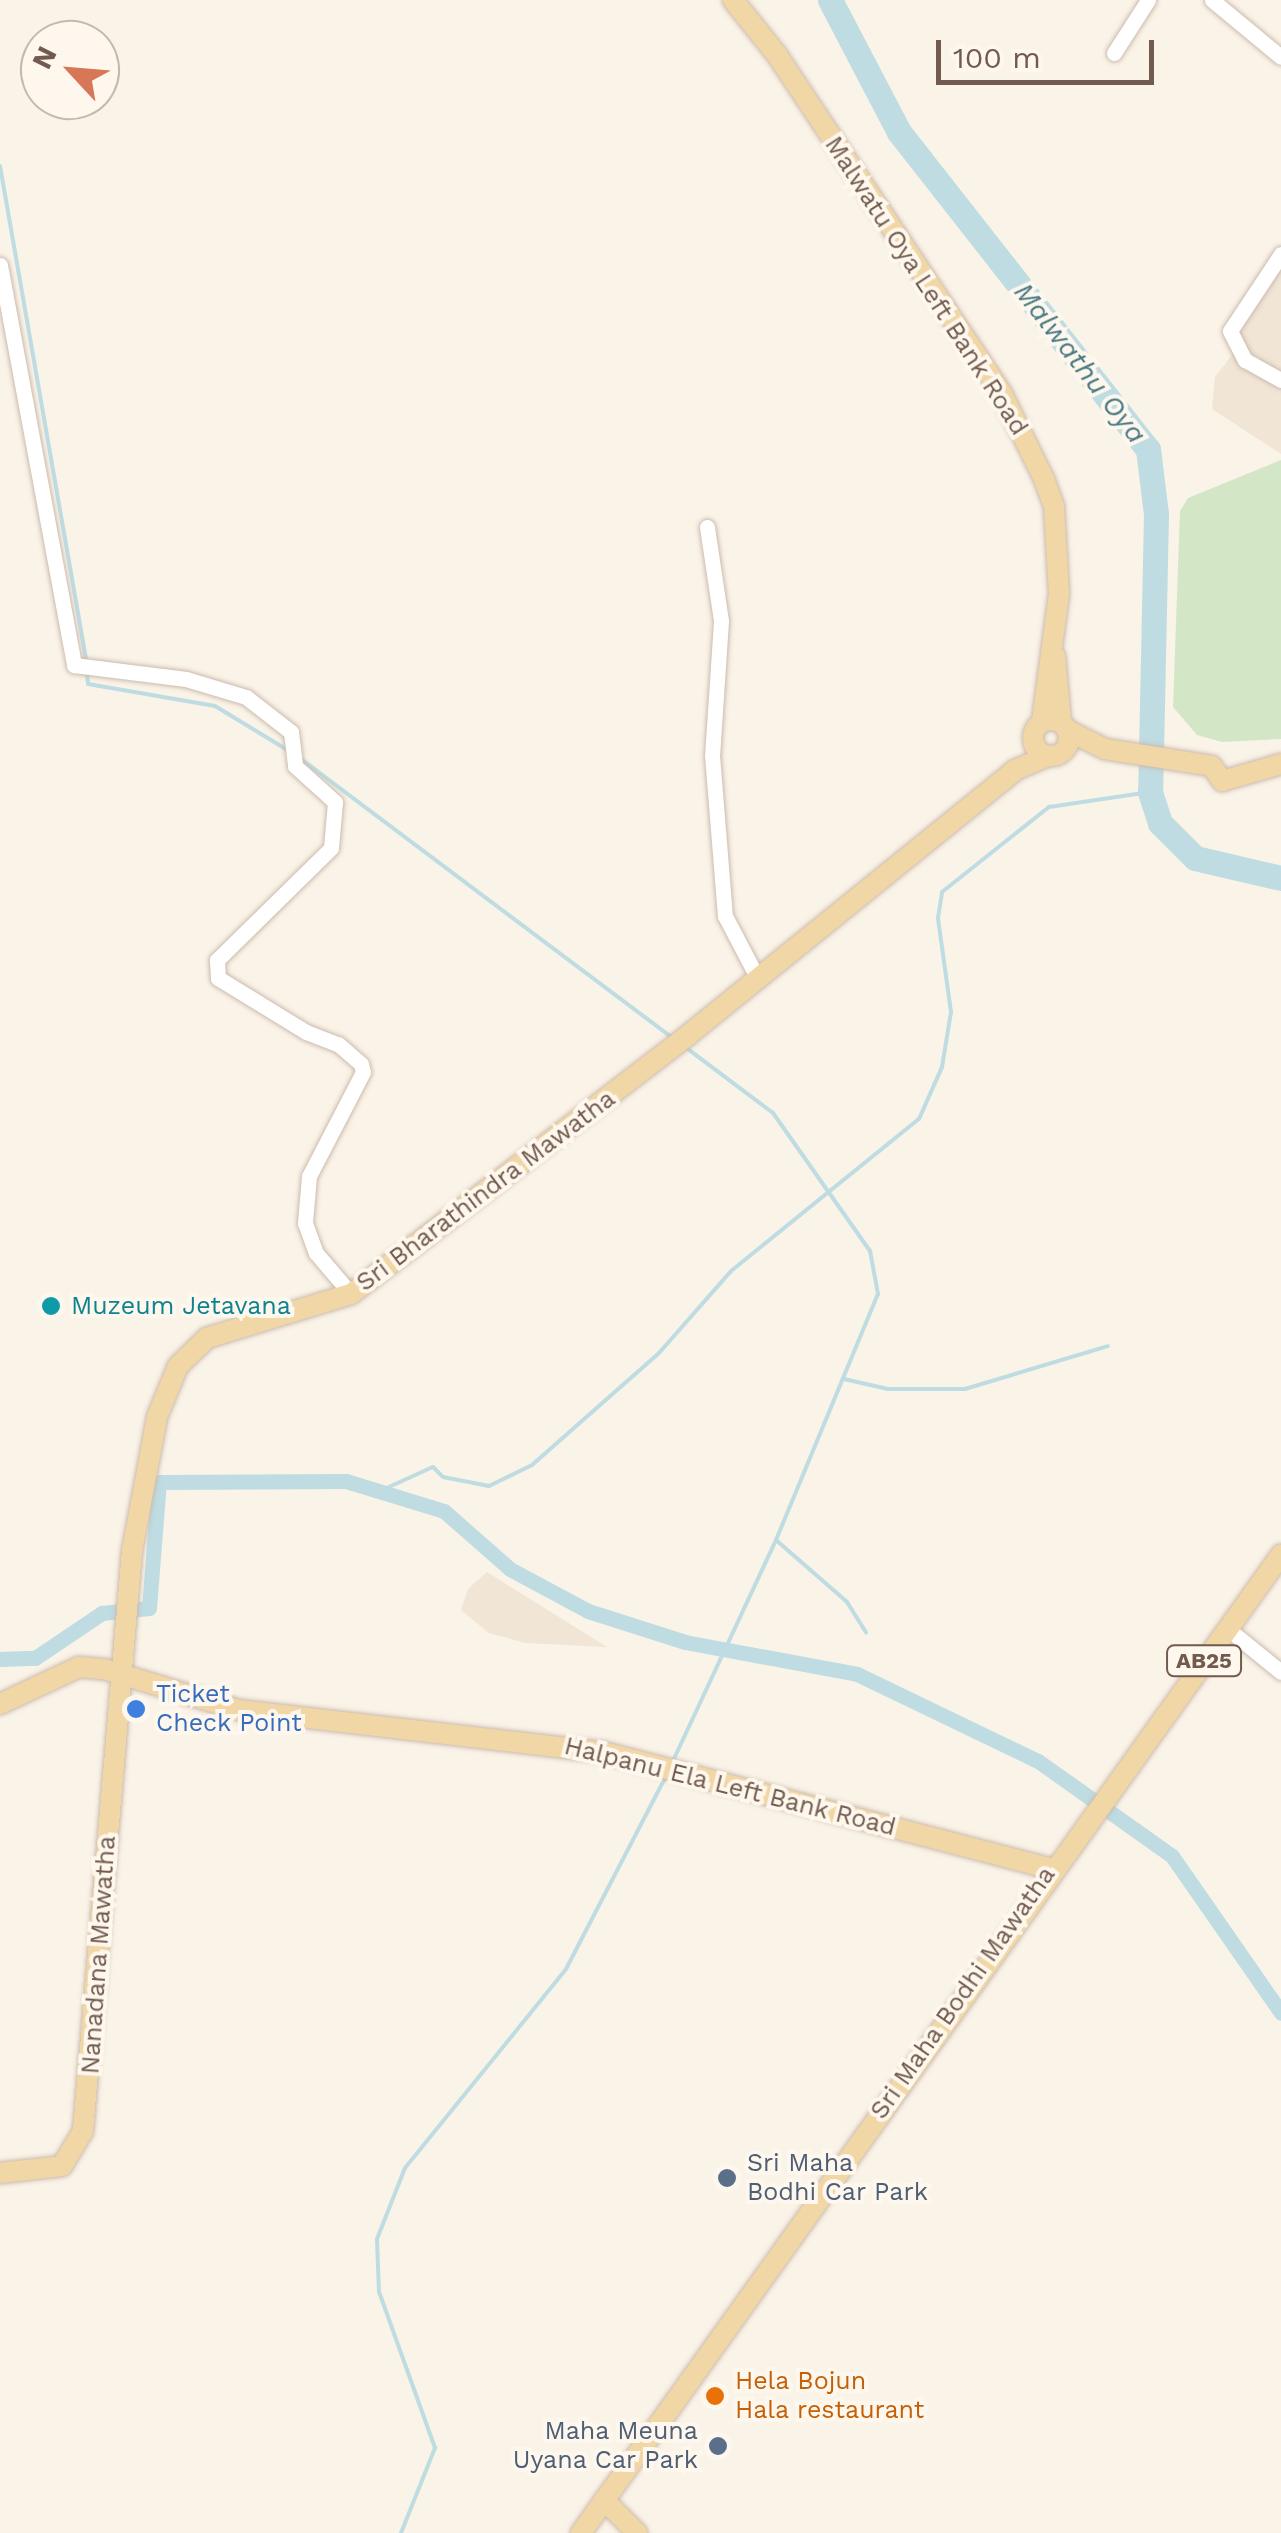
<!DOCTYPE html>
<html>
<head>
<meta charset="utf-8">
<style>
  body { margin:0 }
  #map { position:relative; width:1281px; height:2533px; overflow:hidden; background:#faf3e7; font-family:"Work Sans",sans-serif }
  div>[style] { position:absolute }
  .residential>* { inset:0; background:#f1e5d6 }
  .green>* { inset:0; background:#d3e7c7 }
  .stream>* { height:4px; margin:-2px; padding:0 2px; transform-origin:2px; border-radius:2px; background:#bedce2 }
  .canal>* { height:15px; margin:-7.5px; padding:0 7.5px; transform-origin:7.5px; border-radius:7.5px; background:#bedce2 }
  .river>* { height:25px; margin:-12.5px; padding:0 12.5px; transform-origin:12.5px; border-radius:12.5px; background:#bedce2 }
  .roads { filter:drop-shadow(0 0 2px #cbbbae) drop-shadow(0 0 2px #cbbbae) }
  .minor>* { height:15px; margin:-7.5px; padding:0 7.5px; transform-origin:7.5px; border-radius:7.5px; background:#fff }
  .major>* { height:20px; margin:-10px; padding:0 10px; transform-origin:10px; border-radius:10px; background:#f2d7a6 }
  .major>.ring { margin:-10px; padding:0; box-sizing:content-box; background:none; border:20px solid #f2d7a6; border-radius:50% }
  .dots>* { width:28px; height:28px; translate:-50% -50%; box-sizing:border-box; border:5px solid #fdf7ed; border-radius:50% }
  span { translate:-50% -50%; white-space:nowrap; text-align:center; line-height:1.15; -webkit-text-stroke:8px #fdf7ed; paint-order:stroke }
  .shield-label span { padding:2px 8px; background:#fdf7ed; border:2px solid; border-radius:8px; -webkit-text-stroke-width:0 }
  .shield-label { font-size:22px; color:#725b4e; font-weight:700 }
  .street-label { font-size:25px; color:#725b4e }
  .culture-label { font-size:25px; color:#0d838f }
  .left { translate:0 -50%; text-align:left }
  .shop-label { font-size:25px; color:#366cbe }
  .service-label { font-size:25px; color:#4e5e75 }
  .right { translate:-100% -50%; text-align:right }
  .food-label { font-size:25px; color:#c56008 }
  .water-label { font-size:28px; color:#4a7983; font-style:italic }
  .north { position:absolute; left:20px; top:20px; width:100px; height:100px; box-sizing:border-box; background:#fdf7ed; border:2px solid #c5b9ad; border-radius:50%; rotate:296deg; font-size:28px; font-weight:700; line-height:40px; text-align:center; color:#725b4e }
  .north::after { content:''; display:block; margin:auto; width:35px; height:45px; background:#d87658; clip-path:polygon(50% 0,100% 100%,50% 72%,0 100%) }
  .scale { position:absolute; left:936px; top:40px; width:218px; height:45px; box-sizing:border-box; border:5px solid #725b4e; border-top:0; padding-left:12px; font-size:30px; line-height:35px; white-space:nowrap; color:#725b4e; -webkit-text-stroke:8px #fdf7ed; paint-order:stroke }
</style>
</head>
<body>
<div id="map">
  <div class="residential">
    <i style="clip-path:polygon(1281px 254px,1281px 454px,1212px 409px,1215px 377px,1235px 351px,1230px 331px)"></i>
    <i style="clip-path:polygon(487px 1572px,607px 1647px,525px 1643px,489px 1633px,461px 1610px,468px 1589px)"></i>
  </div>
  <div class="green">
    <i style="clip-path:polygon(1281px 460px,1281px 739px,1222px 742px,1197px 735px,1173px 707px,1180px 511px,1188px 498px)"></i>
  </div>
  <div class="stream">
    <i style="left:0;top:166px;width:500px;rotate:80.1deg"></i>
    <i style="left:87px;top:674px;width:10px;rotate:84deg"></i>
    <i style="left:88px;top:684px;width:129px;rotate:9.8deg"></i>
    <i style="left:215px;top:706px;width:87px;rotate:31.3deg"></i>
    <i style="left:301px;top:759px;width:465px;rotate:36.9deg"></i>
    <i style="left:844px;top:1379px;width:45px;rotate:12.8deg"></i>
    <i style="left:888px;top:1389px;width:77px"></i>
    <i style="left:965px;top:1389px;width:149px;rotate:-16.7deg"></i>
    <i style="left:380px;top:1491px;width:58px;rotate:-24.4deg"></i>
    <i style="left:433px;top:1467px;width:14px;rotate:45deg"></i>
    <i style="left:443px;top:1477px;width:47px;rotate:11.1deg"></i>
    <i style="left:489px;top:1486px;width:48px;rotate:-26deg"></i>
    <i style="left:532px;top:1465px;width:169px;rotate:-41.4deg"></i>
    <i style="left:659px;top:1353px;width:109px;rotate:-48.7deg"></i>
    <i style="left:731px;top:1271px;width:242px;rotate:-39deg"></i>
    <i style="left:919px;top:1119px;width:57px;rotate:-66.1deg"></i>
    <i style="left:942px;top:1067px;width:56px;rotate:-80.7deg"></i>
    <i style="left:951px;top:1012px;width:95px;rotate:-97.9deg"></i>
    <i style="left:938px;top:918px;width:26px;rotate:-81deg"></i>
    <i style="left:942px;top:892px;width:137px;rotate:-38.5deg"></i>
    <i style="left:1049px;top:807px;width:102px;rotate:-8.4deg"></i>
    <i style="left:776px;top:1540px;width:94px;rotate:41.1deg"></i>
    <i style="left:847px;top:1602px;width:36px;rotate:58deg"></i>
    <i style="left:672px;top:1763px;width:246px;rotate:-65deg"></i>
    <i style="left:776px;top:1540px;width:266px;rotate:-67.5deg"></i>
    <i style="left:878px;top:1294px;width:44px;rotate:-100.5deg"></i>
    <i style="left:870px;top:1251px;width:169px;rotate:-125.1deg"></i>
    <i style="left:773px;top:1113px;width:110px;rotate:-143.1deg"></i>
    <i style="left:401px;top:2533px;width:92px;rotate:-68.2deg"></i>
    <i style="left:435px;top:2448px;width:166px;rotate:-109.7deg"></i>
    <i style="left:379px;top:2292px;width:53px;rotate:-92.2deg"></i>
    <i style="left:377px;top:2239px;width:76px;rotate:-68.5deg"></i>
    <i style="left:405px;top:2168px;width:256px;rotate:-51deg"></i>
    <i style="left:566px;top:1969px;width:217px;rotate:-62.6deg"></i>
  </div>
  <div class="canal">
    <i style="left:0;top:1659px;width:35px;rotate:-2deg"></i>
    <i style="left:35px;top:1658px;width:81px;rotate:-33.9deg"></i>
    <i style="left:102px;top:1613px;width:47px;rotate:-6.1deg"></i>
    <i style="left:149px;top:1608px;width:126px;rotate:-85.5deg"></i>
    <i style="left:159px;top:1482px;width:187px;rotate:-0.3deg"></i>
    <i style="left:346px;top:1481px;width:102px;rotate:17deg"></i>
    <i style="left:444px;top:1511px;width:88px;rotate:41.3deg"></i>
    <i style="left:510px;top:1569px;width:89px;rotate:28.3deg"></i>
    <i style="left:588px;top:1611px;width:102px;rotate:17.7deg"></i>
    <i style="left:685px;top:1642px;width:175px;rotate:10.5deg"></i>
    <i style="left:857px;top:1674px;width:201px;rotate:25.7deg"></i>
    <i style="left:1038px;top:1761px;width:164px;rotate:35.3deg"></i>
    <i style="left:1172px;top:1856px;width:191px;rotate:55.2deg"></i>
  </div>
  <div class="river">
    <i style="left:830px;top:0;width:149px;rotate:62.4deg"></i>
    <i style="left:899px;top:132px;width:403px;rotate:51.9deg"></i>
    <i style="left:1148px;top:449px;width:65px;rotate:83deg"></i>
    <i style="left:1156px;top:514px;width:278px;rotate:91.2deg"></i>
    <i style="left:1150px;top:792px;width:33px;rotate:72deg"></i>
    <i style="left:1160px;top:823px;width:49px;rotate:45deg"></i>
    <i style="left:1195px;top:858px;width:88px;rotate:13.1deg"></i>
  </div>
  <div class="roads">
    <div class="minor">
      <i style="left:1212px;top:0;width:89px;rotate:39.6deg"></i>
      <i style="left:1114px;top:53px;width:63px;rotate:-57.3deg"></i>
      <i style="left:1281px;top:254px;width:92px;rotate:123.5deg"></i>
      <i style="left:1230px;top:331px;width:33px;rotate:63deg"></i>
      <i style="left:1245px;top:360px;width:41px;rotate:29.1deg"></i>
      <i style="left:0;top:265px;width:407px;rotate:79.5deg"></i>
      <i style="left:74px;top:665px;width:113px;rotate:7.1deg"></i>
      <i style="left:186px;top:679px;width:63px;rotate:16.7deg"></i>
      <i style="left:246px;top:697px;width:57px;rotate:37.9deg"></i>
      <i style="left:291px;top:732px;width:34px;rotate:83deg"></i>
      <i style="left:295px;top:766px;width:54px;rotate:42deg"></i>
      <i style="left:335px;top:802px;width:46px;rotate:95deg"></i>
      <i style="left:331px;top:848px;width:160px;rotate:135.5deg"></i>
      <i style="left:217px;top:960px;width:18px;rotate:87deg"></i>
      <i style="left:218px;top:978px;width:103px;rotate:31.5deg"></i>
      <i style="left:306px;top:1032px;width:34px;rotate:21deg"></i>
      <i style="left:338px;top:1044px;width:30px;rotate:41deg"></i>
      <i style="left:361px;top:1064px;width:8px;rotate:76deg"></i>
      <i style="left:363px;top:1072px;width:117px;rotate:117.4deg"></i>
      <i style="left:309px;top:1176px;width:47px;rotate:94.9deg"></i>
      <i style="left:305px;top:1223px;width:32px;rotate:70deg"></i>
      <i style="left:316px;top:1253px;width:54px;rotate:49.5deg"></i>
      <i style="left:707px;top:527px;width:95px;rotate:81.5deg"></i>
      <i style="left:721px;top:621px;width:134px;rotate:93.8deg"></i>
      <i style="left:712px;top:755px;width:162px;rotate:85.4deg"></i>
      <i style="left:725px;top:916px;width:67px;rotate:62.3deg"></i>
      <i style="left:1228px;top:1629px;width:68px;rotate:39.1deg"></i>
    </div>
    <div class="major">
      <i style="left:733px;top:0;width:70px;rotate:51.3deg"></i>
      <i style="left:777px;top:55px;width:407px;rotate:56.4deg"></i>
      <i style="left:1002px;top:394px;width:95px;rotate:63.7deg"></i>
      <i style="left:1044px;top:479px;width:30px;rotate:70deg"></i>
      <i style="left:1054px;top:507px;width:87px;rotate:86.7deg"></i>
      <i style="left:1059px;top:594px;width:129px;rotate:97.6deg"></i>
      <i style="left:1055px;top:656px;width:66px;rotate:84.8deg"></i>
      <i class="ring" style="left:1033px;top:720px;width:16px;height:16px"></i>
      <i style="left:1069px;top:731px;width:40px;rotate:26.6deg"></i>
      <i style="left:1105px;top:749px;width:108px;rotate:9deg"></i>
      <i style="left:1212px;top:766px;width:18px;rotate:56deg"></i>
      <i style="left:1222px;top:781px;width:61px;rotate:-16.1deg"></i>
      <i style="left:0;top:1704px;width:87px;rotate:-25.1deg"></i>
      <i style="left:79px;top:1667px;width:25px;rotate:5deg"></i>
      <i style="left:104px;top:1669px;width:141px;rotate:16.9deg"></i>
      <i style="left:239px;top:1710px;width:366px;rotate:6.6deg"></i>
      <i style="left:603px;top:1752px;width:463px;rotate:14.6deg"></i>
      <i style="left:0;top:2173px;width:62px;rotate:-6.4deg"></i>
      <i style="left:62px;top:2166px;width:41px;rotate:-59deg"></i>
      <i style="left:83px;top:2131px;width:582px;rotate:-85.17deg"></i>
      <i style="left:132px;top:1551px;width:136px;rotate:-79.4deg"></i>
      <i style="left:157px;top:1417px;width:55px;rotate:-67.6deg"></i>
      <i style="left:178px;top:1366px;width:40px;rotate:-44deg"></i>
      <i style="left:207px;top:1338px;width:151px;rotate:-17deg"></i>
      <i style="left:351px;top:1294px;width:424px;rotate:-37.5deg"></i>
      <i style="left:687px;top:1036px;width:422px;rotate:-39deg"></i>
      <i style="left:1015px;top:770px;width:36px;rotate:-23deg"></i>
      <i style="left:604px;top:2500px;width:47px;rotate:45deg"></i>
      <i style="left:581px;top:2533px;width:1203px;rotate:-54.41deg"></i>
    </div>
  </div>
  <div class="dots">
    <i style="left:51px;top:1306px;background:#0f9aa8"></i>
    <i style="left:136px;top:1709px;background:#3f7fe0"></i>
    <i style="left:727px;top:2178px;background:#5c6f8a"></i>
    <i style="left:715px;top:2396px;background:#e8710a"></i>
    <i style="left:718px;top:2446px;background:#5c6f8a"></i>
  </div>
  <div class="shield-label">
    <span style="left:1204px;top:1661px">AB25</span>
  </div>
  <div class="street-label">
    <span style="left:926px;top:286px;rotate:57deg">Malwatu Oya Left Bank Road</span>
    <span style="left:486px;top:1191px;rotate:-37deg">Sri Bharathindra Mawatha</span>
    <span style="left:730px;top:1787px;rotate:14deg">Halpanu Ela Left Bank Road</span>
    <span style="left:99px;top:1955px;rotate:-86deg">Nanadana Mawatha</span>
    <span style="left:963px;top:1993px;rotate:-55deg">Sri Maha Bodhi Mawatha</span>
  </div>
  <div class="culture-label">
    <span class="left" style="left:71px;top:1306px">Muzeum Jetavana</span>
  </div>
  <div class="shop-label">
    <span class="left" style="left:156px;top:1709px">Ticket<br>Check Point</span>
  </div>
  <div class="service-label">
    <span class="left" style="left:747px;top:2178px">Sri Maha<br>Bodhi Car Park</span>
    <span class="right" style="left:698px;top:2446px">Maha Meuna<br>Uyana Car Park</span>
  </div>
  <div class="food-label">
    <span class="left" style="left:735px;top:2396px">Hela Bojun<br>Hala restaurant</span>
  </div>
  <div class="water-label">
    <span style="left:1080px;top:363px;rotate:52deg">Malwathu Oya</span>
  </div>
  <div class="north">N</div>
  <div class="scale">100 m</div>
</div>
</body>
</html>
